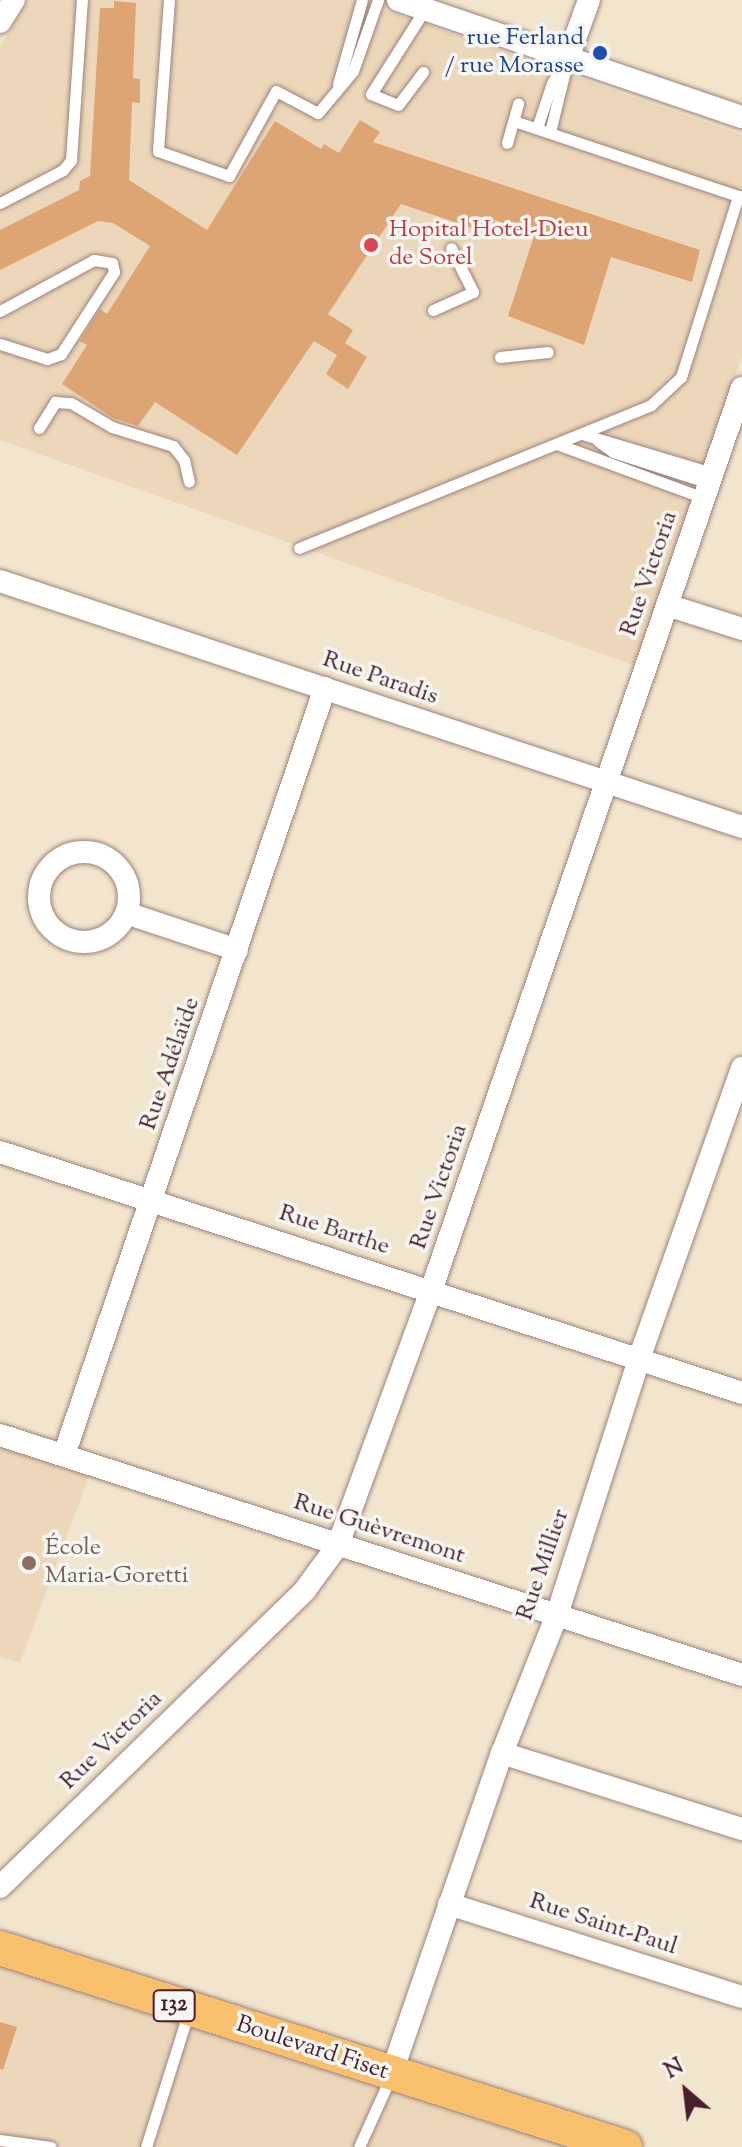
<!DOCTYPE html>
<html>
<head>
<meta charset="utf-8">
<style>
  body { margin:0 }
  #map { position:relative; width:742px; height:2147px; overflow:hidden; background:#f2e5cd; font-family:"Sorts Mill Goudy",serif }
  div>[style] { position:absolute }
  .built>* { inset:0; background:#ecd7ba }
  .building>* { inset:0; background:#dea574 }
  .roads { filter:drop-shadow(0 0 2px #9e827c) drop-shadow(0 0 2px #9e827c) }
  .lane>* { height:11px; margin:-5.5px; padding:0 5.5px; transform-origin:5.5px; border-radius:5.5px; background:#fff }
  .street>* { height:22px; margin:-11px; padding:0 11px; transform-origin:11px; border-radius:11px; background:#fff }
  .street>.ring { margin:-11px; padding:0; box-sizing:content-box; background:none; border:22px solid #fff; border-radius:50% }
  .primary>* { height:34px; margin:-17px; padding:0 17px; transform-origin:17px; border-radius:17px; background:#f8bf6c }
  .dots>* { width:22px; height:22px; translate:-50% -50%; box-sizing:border-box; border:4px solid #f6f6f2; border-radius:50% }
  span { translate:-50% -50%; white-space:nowrap; text-align:center; line-height:1.15; -webkit-text-stroke:7px #f6f6f2; paint-order:stroke }
  .shield-label span { padding:2px 6px; background:#f6f6f2; border:2px solid; border-radius:6px; -webkit-text-stroke-width:0 }
  .shield-label { font-size:22px; color:#4a1f2b; font-weight:700 }
  .transit-label { font-size:24px; color:#164399 }
  .right { translate:-100% -50%; text-align:right }
  .health-label { font-size:24px; color:#be3a42 }
  .left { translate:0 -50%; text-align:left }
  .street-label { font-size:24px; color:#4a1f2b }
  .education-label { font-size:24px; color:#785e54 }
  .north { position:absolute; left:646px; top:2051px; width:80px; height:80px; -webkit-text-stroke:6px #f6f6f2; paint-order:stroke; rotate:332deg; font-size:22px; font-weight:700; line-height:32px; text-align:center; color:#4a1f2b }
  .north::after { content:''; display:block; margin:auto; width:28px; height:36px; background:#4a1f2b; clip-path:polygon(50% 0,100% 100%,50% 72%,0 100%) }
</style>
</head>
<body>
<div id="map">
  <div class="built">
    <i style="clip-path:polygon(29px 0,355px 0,742px 135px,742px 356px,636px 666px,0 440px,0 47px)"></i>
    <i style="clip-path:polygon(0 1439px,92px 1468px,20px 1663px,0 1657px)"></i>
    <i style="clip-path:polygon(0 1948px,599px 2147px,0 2147px)"></i>
  </div>
  <div class="building">
    <i style="clip-path:polygon(114px 1px,136px 3px,133px 78px,140px 79px,140px 103px,132px 102px,129px 180px,207px 230px,275px 121px,321px 149px,324px 144px,339px 153px,360px 120px,380px 132px,373px 142px,700px 250px,692px 282px,611px 257px,584px 345px,508px 316px,535px 233px,495px 220px,490px 234px,401px 204px,328px 314px,353px 330px,345px 343px,367px 357px,348px 389px,326px 374px,337px 355px,314px 341px,237px 455px,155px 402px,138px 426px,113px 418px,62px 384px,87px 345px,80px 341px,100px 309px,107px 314px,150px 246px,113px 223px,98px 221px,0 270px,0 230px,79px 190px,80px 181px,90px 176px,100px 8px,114px 8px)"></i>
    <i style="clip-path:polygon(0 2022px,17px 2027px,3px 2070px,0 2069px)"></i>
  </div>
  <div class="roads">
    <div class="lane">
      <i style="left:169px;top:0;width:151px;rotate:94.2deg"></i>
      <i style="left:158px;top:151px;width:75px;rotate:19.4deg"></i>
      <i style="left:229px;top:176px;width:97px;rotate:-61.1deg"></i>
      <i style="left:276px;top:91px;width:47px;rotate:27.6deg"></i>
      <i style="left:318px;top:113px;width:55px;rotate:-50.2deg"></i>
      <i style="left:353px;top:71px;width:75px;rotate:-70.6deg"></i>
      <i style="left:423px;top:72px;width:41px;rotate:127.1deg"></i>
      <i style="left:398px;top:105px;width:29px;rotate:-158deg"></i>
      <i style="left:371px;top:94px;width:101px;rotate:-57.6deg"></i>
      <i style="left:338px;top:84px;width:87px;rotate:-74.1deg"></i>
      <i style="left:537px;top:128px;width:47px;rotate:-71.6deg"></i>
      <i style="left:552px;top:83px;width:30px;rotate:-57deg"></i>
      <i style="left:550px;top:132px;width:71px;rotate:-76.2deg"></i>
      <i style="left:507px;top:143px;width:41px;rotate:-74.2deg"></i>
      <i style="left:0;top:203px;width:71px;rotate:-27.6deg"></i>
      <i style="left:63px;top:170px;width:13px;rotate:-51deg"></i>
      <i style="left:71px;top:160px;width:160px;rotate:-86.1deg"></i>
      <i style="left:433px;top:310px;width:44px;rotate:-24.2deg"></i>
      <i style="left:473px;top:292px;width:49px;rotate:-116.6deg"></i>
      <i style="left:0;top:311px;width:107px;rotate:-28.5deg"></i>
      <i style="left:94px;top:260px;width:18px;rotate:9deg"></i>
      <i style="left:112px;top:263px;width:9px;rotate:77deg"></i>
      <i style="left:114px;top:272px;width:98px;rotate:122.9deg"></i>
      <i style="left:61px;top:354px;width:15px;rotate:160deg"></i>
      <i style="left:47px;top:359px;width:49px;rotate:-162.3deg"></i>
      <i style="left:500px;top:357px;width:48px;rotate:-5.9deg"></i>
      <i style="left:39px;top:428px;width:31px;rotate:-58deg"></i>
      <i style="left:55px;top:402px;width:16px;rotate:4deg"></i>
      <i style="left:71px;top:403px;width:48px;rotate:30.3deg"></i>
      <i style="left:112px;top:427px;width:64px;rotate:17.3deg"></i>
      <i style="left:173px;top:446px;width:18px;rotate:52deg"></i>
      <i style="left:184px;top:460px;width:22px;rotate:77deg"></i>
      <i style="left:582px;top:434px;width:136px;rotate:16.7deg"></i>
      <i style="left:598px;top:441px;width:19px;rotate:36deg"></i>
      <i style="left:613px;top:452px;width:101px;rotate:17.9deg"></i>
      <i style="left:557px;top:444px;width:157px;rotate:20.2deg"></i>
      <i style="left:299px;top:548px;width:380px;rotate:-22.1deg"></i>
      <i style="left:651px;top:405px;width:41px;rotate:-43deg"></i>
      <i style="left:681px;top:377px;width:190px;rotate:-72.5deg"></i>
      <i style="left:738px;top:196px;width:236px;rotate:-161.5deg"></i>
      <i style="left:0;top:2140px;width:51px;rotate:7.8deg"></i>
      <i style="left:146px;top:2147px;width:143px;rotate:-72.5deg"></i>
      <i style="left:359px;top:2147px;width:78px;rotate:-65.7deg"></i>
    </div>
    <div class="street">
      <i style="left:398px;top:0;width:363px;rotate:18.8deg"></i>
      <i style="left:0;top:22px;width:26px;rotate:-58deg"></i>
      <i style="left:568px;top:58px;width:62px;rotate:-70.1deg"></i>
      <i style="left:0;top:581px;width:782px;rotate:18.34deg"></i>
      <i style="left:667px;top:605px;width:79px;rotate:17.7deg"></i>
      <i class="ring" style="left:39px;top:852px;width:68px;height:68px"></i>
      <i style="left:126px;top:913px;width:117px;rotate:18.4deg"></i>
      <i style="left:0;top:1152px;width:780px;rotate:17.99deg"></i>
      <i style="left:0;top:1435px;width:780px;rotate:17.92deg"></i>
      <i style="left:64px;top:1455px;width:810px;rotate:-71.21deg"></i>
      <i style="left:502px;top:1753px;width:252px;rotate:17.6deg"></i>
      <i style="left:0;top:1887px;width:426px;rotate:-44.2deg"></i>
      <i style="left:305px;top:1590px;width:56px;rotate:-53.7deg"></i>
      <i style="left:338px;top:1545px;width:270px;rotate:-69.9deg"></i>
      <i style="left:431px;top:1291px;width:955px;rotate:-71deg"></i>
      <i style="left:449px;top:1904px;width:307px;rotate:17.6deg"></i>
      <i style="left:391px;top:2075px;width:341px;rotate:-71deg"></i>
      <i style="left:502px;top:1753px;width:149px;rotate:-68.3deg"></i>
      <i style="left:557px;top:1615px;width:269px;rotate:-72.2deg"></i>
      <i style="left:639px;top:1359px;width:309px;rotate:-70.5deg"></i>
    </div>
    <div class="primary">
      <i style="left:0;top:1948px;width:656px;rotate:17.66deg"></i>
    </div>
  </div>
  <div class="dots">
    <i style="left:600px;top:53px;background:#1a4fb4"></i>
    <i style="left:371px;top:245px;background:#e0444e"></i>
    <i style="left:29px;top:1563px;background:#8d6e63"></i>
  </div>
  <div class="shield-label">
    <span style="left:174px;top:2006px">132</span>
  </div>
  <div class="transit-label">
    <span class="right" style="left:584px;top:53px">rue Ferland<br>/ rue Morasse</span>
  </div>
  <div class="health-label">
    <span class="left" style="left:389px;top:245px">Hopital Hotel-Dieu<br>de Sorel</span>
  </div>
  <div class="street-label">
    <span style="left:650px;top:574px;rotate:-71deg">Rue Victoria</span>
    <span style="left:380px;top:679px;rotate:19deg">Rue Paradis</span>
    <span style="left:171px;top:1064px;rotate:-71deg">Rue Adélaïde</span>
    <span style="left:440px;top:1187px;rotate:-71deg">Rue Victoria</span>
    <span style="left:334px;top:1231px;rotate:18deg">Rue Barthe</span>
    <span style="left:379px;top:1530px;rotate:18deg">Rue Guèvremont</span>
    <span style="left:544px;top:1565px;rotate:-71deg">Rue Millier</span>
    <span style="left:112px;top:1741px;rotate:-44deg">Rue Victoria</span>
    <span style="left:603px;top:1925px;rotate:18deg">Rue Saint-Paul</span>
    <span style="left:312px;top:2049px;rotate:18deg">Boulevard Fiset</span>
  </div>
  <div class="education-label">
    <span class="left" style="left:45px;top:1563px">École<br>Maria-Goretti</span>
  </div>
  <div class="north">N</div>
</div>
</body>
</html>
